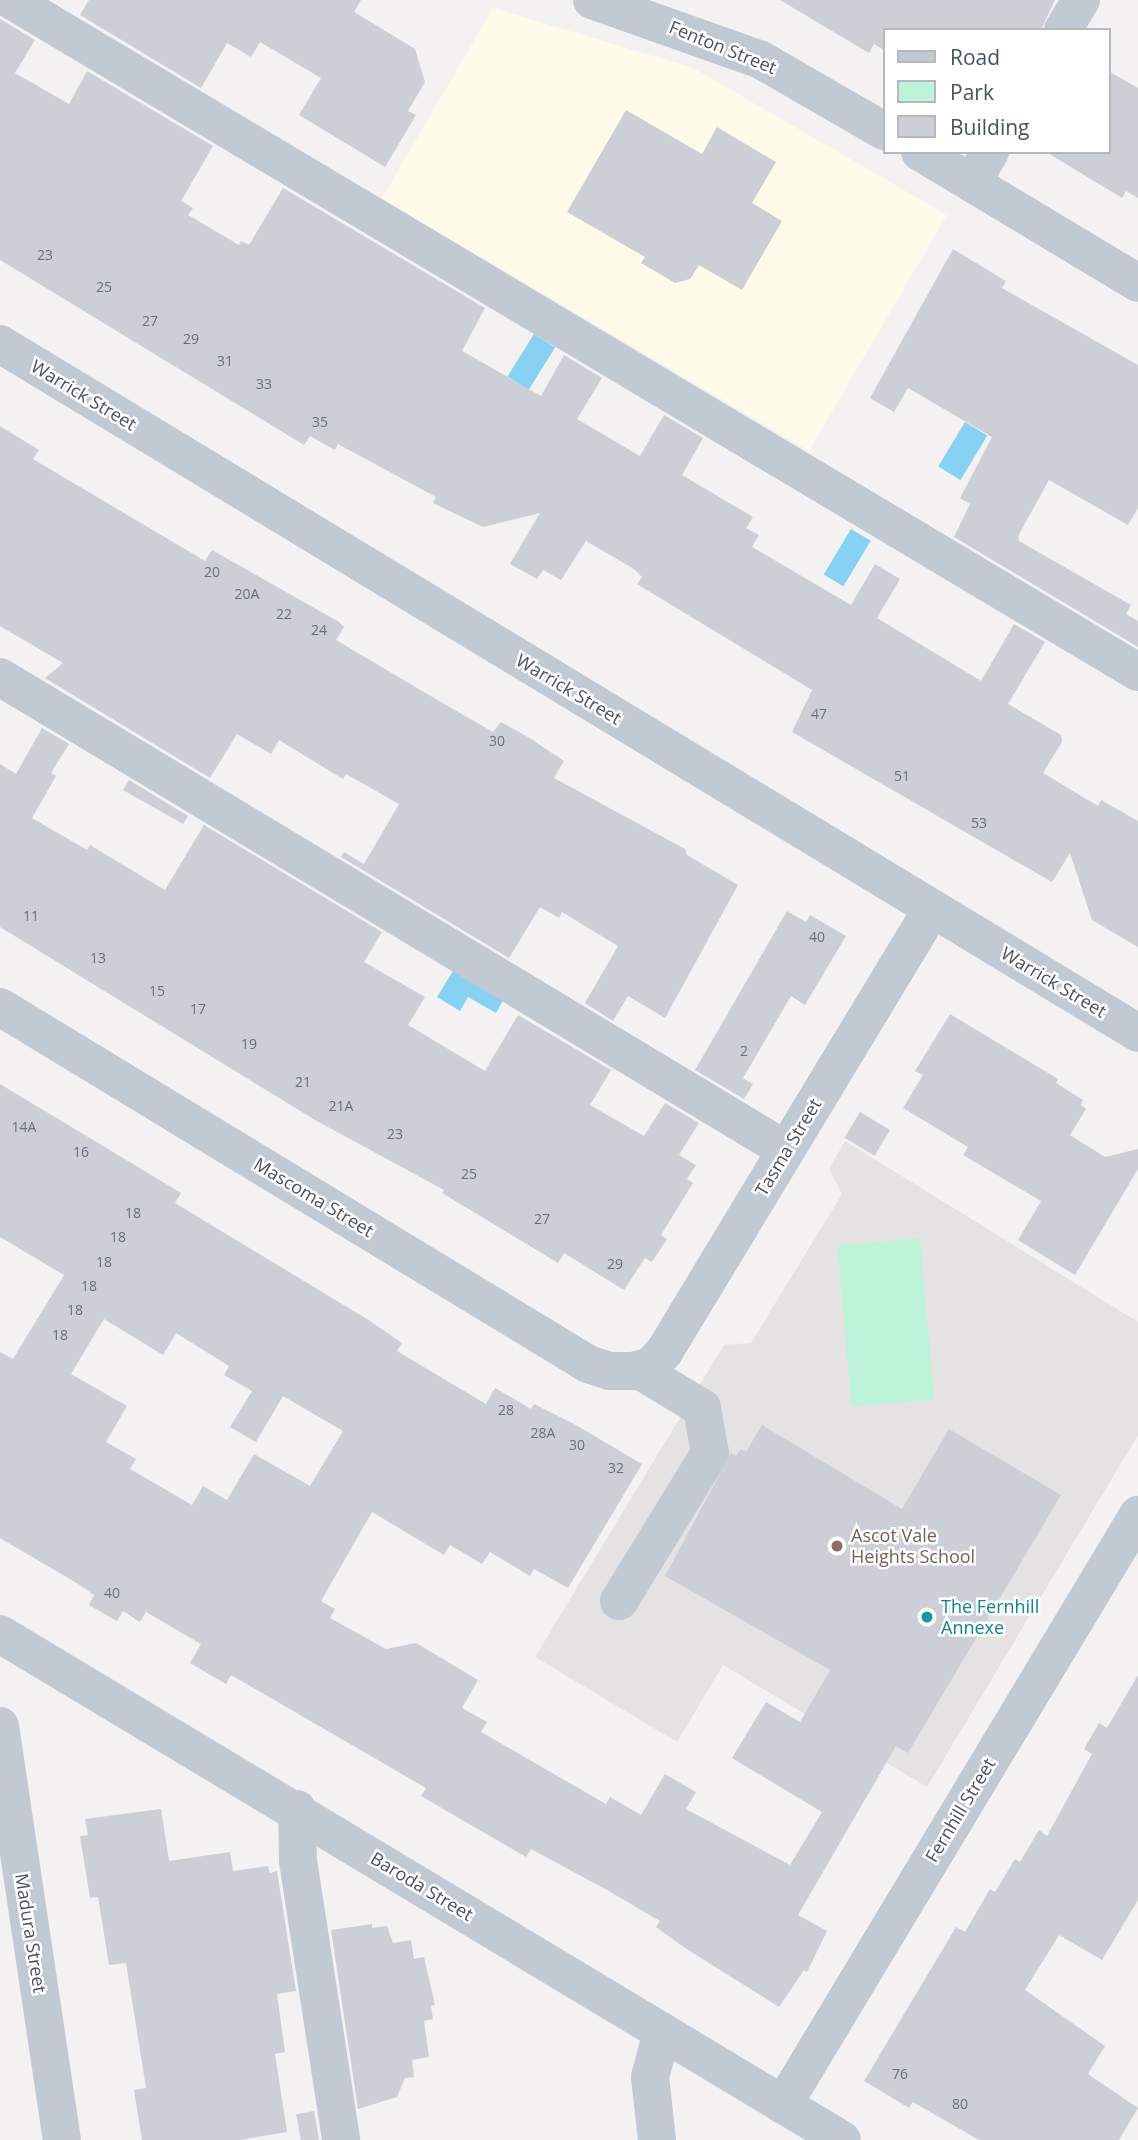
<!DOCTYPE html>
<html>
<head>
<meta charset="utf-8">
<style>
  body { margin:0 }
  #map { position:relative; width:1138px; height:2140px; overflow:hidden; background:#f3f1f1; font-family:"Open Sans",sans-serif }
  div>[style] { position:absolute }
  .commercial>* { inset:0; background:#fdfaea }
  .education>* { inset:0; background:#e4e2e3 }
  .green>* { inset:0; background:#bdf3d8; transform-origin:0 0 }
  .water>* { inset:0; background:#87d1f3; transform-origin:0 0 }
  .building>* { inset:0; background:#cccfd6; transform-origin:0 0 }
  .minor>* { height:38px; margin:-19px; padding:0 19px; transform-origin:19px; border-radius:19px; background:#c1c9d3 }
  .dots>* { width:19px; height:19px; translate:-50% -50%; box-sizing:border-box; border:4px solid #fff; border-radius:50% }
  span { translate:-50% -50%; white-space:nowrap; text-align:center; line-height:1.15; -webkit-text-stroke:5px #fff; paint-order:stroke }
  .number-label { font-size:14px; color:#68707e }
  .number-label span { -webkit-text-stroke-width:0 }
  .street-label { font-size:18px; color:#475160 }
  .education-label { font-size:18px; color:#785e54 }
  .left { translate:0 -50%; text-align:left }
  .culture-label { font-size:18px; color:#0d838f }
  .legend { position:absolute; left:883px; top:28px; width:228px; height:126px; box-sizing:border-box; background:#fff; border:2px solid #b5b9bf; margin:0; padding:9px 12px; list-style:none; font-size:21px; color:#475160 }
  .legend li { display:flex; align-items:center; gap:14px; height:35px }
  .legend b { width:35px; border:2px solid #b5b9bf }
</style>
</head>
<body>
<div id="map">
  <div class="commercial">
    <i style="clip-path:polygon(493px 8px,693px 68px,947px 215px,809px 451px,382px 198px)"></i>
  </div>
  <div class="education">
    <i style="clip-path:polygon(845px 1141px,1138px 1322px,1138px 1435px,927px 1787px,723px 1665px,677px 1742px,535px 1657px,724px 1345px,751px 1343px,842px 1194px,829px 1169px)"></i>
  </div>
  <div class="green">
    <i style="left:920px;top:1238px;width:162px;height:83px;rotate:85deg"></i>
  </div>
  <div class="water">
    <i style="left:534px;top:334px;width:25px;height:50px;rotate:32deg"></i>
    <i style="left:965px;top:422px;width:26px;height:52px;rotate:31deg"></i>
    <i style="left:851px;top:529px;width:23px;height:53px;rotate:31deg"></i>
    <i style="clip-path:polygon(456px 966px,506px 995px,496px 1013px,468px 997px,460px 1011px,437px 997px)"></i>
  </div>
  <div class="building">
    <i style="clip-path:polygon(89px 0,361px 0,354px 12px,415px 49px,425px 82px,408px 111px,416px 115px,385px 167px,299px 115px,321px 78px,260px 42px,251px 57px,227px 43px,201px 88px,80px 15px)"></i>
    <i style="clip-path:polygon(780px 0,1055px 0,1041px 30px,884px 30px,884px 50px,874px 44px,869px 53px)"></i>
    <i style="clip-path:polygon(0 19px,35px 40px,15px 73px,69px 104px,87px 71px,213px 146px,181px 201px,193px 208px,188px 215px,239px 245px,241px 241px,249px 245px,283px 188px,485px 308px,462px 351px,541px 396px,564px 355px,602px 378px,577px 419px,640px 456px,664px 415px,703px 438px,682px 475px,753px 517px,746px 528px,759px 535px,752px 547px,851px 605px,875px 564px,900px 579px,877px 618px,981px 681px,1014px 624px,1045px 642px,1008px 704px,1061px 735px,1062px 742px,1043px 773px,1098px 806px,1101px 800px,1138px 821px,1138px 947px,1092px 920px,1070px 853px,1052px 882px,792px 732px,812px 690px,637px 584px,642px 577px,634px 569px,586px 541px,561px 580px,543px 570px,537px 579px,510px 564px,540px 513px,483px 527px,433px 503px,436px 497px,338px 444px,335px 450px,310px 436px,304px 445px,0 260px)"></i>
    <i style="clip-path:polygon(1108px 71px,1138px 88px,1138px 198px,1126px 191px,1122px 198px,1046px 152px,1108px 152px)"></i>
    <i style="clip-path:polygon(626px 110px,702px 154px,717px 127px,776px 162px,752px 203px,782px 221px,742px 290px,699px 265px,690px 279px,675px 283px,641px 263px,645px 257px,567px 212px)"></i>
    <i style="clip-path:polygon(953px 249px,1006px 281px,1002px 288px,1138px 365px,1138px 508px,1128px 525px,1049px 480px,1018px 536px,1019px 541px,1131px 605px,1126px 614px,1138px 621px,1138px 647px,954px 537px,970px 504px,960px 498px,992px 437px,908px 388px,894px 412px,870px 398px)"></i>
    <i style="clip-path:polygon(0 426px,39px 450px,33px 459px,205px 561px,212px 550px,339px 622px,344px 627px,336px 640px,422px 691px,493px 732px,501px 722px,528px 737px,564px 761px,554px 778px,685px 849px,687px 855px,738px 885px,665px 1018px,628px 996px,613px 1021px,585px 1003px,618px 946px,562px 912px,559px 918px,540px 907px,509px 958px,341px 857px,344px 852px,364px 864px,399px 804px,346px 774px,343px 779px,279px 740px,271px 754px,237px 734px,210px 778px,45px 678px,63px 663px,0 626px)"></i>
    <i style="clip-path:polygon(42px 728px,69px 744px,51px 773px,56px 776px,32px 818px,87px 850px,90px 845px,165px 890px,204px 825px,382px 932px,364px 962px,425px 997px,408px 1025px,485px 1071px,518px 1015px,611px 1070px,590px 1105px,644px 1136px,665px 1103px,699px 1123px,679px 1155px,696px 1165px,687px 1179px,693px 1183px,661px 1235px,667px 1239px,652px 1262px,645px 1258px,624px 1290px,564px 1253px,558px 1263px,442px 1193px,444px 1190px,315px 1120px,0 927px,0 764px,16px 774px)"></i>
    <i style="clip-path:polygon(129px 780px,188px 816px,183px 824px,123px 790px)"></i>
    <i style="clip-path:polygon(787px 911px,806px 922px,810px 915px,846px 936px,805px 1005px,791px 996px,743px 1078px,753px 1084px,744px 1099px,695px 1070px)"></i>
    <i style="clip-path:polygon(950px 1014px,1058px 1079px,1056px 1083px,1083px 1100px,1081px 1105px,1086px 1109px,1070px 1135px,1105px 1157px,1138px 1149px,1138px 1169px,1075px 1275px,1018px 1240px,1041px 1201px,963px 1155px,968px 1147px,903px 1108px,923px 1075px,915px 1071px)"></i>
    <i style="clip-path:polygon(evenodd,0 1084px,181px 1193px,175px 1203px,370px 1321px,402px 1343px,397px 1351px,486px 1404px,495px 1388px,531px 1409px,534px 1404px,574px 1424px,642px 1464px,568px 1588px,534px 1569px,530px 1576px,490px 1552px,482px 1564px,450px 1545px,444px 1555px,372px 1512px,321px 1601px,335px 1609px,330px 1618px,386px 1649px,416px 1643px,478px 1680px,462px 1708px,487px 1722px,481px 1732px,606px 1804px,610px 1797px,641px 1815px,665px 1774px,696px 1792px,686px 1809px,790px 1865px,822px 1812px,732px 1758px,766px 1702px,800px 1722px,830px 1670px,665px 1576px,731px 1453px,736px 1456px,741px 1449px,746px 1452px,762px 1425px,902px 1509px,949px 1429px,1061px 1495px,908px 1753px,896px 1746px,798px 1915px,827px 1931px,807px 1972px,804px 1970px,779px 2007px,685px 1948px,656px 1927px,660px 1921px,607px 1890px,531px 1849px,526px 1857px,421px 1796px,426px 1788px,231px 1675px,226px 1684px,190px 1663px,201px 1644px,146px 1612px,140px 1622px,123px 1611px,117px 1621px,89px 1605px,94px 1595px,80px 1585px,0 1538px,0 1352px,13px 1359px,64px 1275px,0 1237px,0 1084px,104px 1319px,163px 1355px,176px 1333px,229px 1366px,224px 1375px,252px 1391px,230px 1427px,256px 1442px,283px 1396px,343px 1431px,310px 1486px,254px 1454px,227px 1500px,203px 1486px,192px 1505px,130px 1469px,136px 1459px,106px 1442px,127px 1406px,71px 1374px,104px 1319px)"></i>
    <i style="left:860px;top:1112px;width:35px;height:30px;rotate:31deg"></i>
    <i style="clip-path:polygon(1138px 1675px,1138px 1900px,1102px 1960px,1059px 1935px,1025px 1990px,1105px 2046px,1088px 2074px,1138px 2108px,1119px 2140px,979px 2140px,913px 2102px,909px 2108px,864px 2081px,956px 1927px,965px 1932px,990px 1889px,995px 1892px,1015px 1859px,1020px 1862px,1039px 1830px,1047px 1836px,1092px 1754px,1084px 1749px,1099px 1723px,1107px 1728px)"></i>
    <i style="clip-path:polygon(161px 1809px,169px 1861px,230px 1852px,233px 1871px,268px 1866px,270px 1873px,277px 1871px,296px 1991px,277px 1994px,285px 2052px,275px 2054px,287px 2132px,240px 2140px,142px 2140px,134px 2090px,146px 2088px,126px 1963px,109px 1965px,98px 1897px,90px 1898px,80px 1836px,88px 1835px,85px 1819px)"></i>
    <i style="clip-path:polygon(372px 1924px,372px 1928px,387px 1926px,393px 1943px,411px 1940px,414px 1959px,424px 1957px,435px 2005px,431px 2006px,433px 2019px,424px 2021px,429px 2057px,412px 2060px,414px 2077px,405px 2078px,397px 2097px,358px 2109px,331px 1930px)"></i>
    <i style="left:314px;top:2111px;width:29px;height:18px;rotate:80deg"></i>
  </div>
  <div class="minor">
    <i style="left:11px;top:0;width:1312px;rotate:30.81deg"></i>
    <i style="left:592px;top:0;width:179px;rotate:19.5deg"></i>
    <i style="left:761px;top:60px;width:142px;rotate:30deg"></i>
    <i style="left:1063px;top:30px;width:35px;rotate:-59deg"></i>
    <i style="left:920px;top:152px;width:254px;rotate:31deg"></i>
    <i style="left:972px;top:183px;width:36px;rotate:-60deg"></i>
    <i style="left:0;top:344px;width:1330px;rotate:31.19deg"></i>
    <i style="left:0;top:677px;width:917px;rotate:31.04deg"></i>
    <i style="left:0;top:1007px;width:688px;rotate:31.26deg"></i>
    <i style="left:588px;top:1364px;width:23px;rotate:18deg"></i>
    <i style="left:610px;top:1371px;width:22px"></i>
    <i style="left:632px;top:1371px;width:18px;rotate:-13deg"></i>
    <i style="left:650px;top:1367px;width:21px;rotate:-47deg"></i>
    <i style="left:664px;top:1352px;width:518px;rotate:-58.83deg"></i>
    <i style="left:619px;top:1601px;width:174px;rotate:-58.4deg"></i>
    <i style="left:710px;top:1453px;width:46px;rotate:-100.1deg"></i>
    <i style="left:702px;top:1408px;width:74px;rotate:-148.9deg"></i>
    <i style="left:0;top:1634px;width:982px;rotate:31deg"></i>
    <i style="left:0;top:1726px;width:419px;rotate:81.5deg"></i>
    <i style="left:297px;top:1809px;width:52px;rotate:88.9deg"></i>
    <i style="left:298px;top:1861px;width:282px;rotate:81.2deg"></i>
    <i style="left:783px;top:2105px;width:689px;rotate:-58.96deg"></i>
    <i style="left:657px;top:2140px;width:63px;rotate:-96.3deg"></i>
    <i style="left:650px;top:2077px;width:47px;rotate:-75.1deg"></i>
  </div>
  <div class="dots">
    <i style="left:837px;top:1546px;background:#8d6e63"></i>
    <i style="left:927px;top:1617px;background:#0f9aa8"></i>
  </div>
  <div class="number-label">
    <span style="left:45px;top:255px">23</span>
    <span style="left:104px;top:287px">25</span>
    <span style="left:150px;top:321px">27</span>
    <span style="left:191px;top:339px">29</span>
    <span style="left:225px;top:361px">31</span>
    <span style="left:264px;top:384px">33</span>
    <span style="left:320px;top:422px">35</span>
    <span style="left:212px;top:572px">20</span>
    <span style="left:247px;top:594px">20A</span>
    <span style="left:284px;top:614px">22</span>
    <span style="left:319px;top:630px">24</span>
    <span style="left:819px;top:714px">47</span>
    <span style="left:497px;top:741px">30</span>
    <span style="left:902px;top:776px">51</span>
    <span style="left:979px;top:823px">53</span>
    <span style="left:31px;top:916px">11</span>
    <span style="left:817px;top:937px">40</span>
    <span style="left:98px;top:958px">13</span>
    <span style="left:157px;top:991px">15</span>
    <span style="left:198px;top:1009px">17</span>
    <span style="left:249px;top:1044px">19</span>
    <span style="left:744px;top:1051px">2</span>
    <span style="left:303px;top:1082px">21</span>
    <span style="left:341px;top:1106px">21A</span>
    <span style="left:24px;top:1127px">14A</span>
    <span style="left:395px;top:1134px">23</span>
    <span style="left:81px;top:1152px">16</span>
    <span style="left:469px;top:1174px">25</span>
    <span style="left:133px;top:1213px">18</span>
    <span style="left:542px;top:1219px">27</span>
    <span style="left:118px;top:1237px">18</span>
    <span style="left:104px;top:1262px">18</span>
    <span style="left:615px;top:1264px">29</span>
    <span style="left:89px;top:1286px">18</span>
    <span style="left:75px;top:1310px">18</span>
    <span style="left:60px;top:1335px">18</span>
    <span style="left:506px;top:1410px">28</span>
    <span style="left:543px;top:1433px">28A</span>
    <span style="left:577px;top:1445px">30</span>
    <span style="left:616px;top:1468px">32</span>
    <span style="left:112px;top:1593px">40</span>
    <span style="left:900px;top:2074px">76</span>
    <span style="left:960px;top:2104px">80</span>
  </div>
  <div class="street-label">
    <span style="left:723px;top:47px;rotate:22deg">Fenton Street</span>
    <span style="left:84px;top:395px;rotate:31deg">Warrick Street</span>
    <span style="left:569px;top:689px;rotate:31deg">Warrick Street</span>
    <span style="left:1054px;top:982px;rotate:31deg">Warrick Street</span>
    <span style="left:788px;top:1147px;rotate:-59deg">Tasma Street</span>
    <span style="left:314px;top:1197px;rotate:31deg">Mascoma Street</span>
    <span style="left:960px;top:1810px;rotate:-59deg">Fernhill Street</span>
    <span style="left:422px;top:1886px;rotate:31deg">Baroda Street</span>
    <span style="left:31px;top:1933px;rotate:81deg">Madura Street</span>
  </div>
  <div class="education-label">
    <span class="left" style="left:851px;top:1546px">Ascot Vale<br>Heights School</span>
  </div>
  <div class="culture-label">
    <span class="left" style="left:941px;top:1617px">The Fernhill<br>Annexe</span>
  </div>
  <ul class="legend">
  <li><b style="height:9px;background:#c1c9d3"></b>Road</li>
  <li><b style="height:19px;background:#bdf3d8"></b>Park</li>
  <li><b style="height:19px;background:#cccfd6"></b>Building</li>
  </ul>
</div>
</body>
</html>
